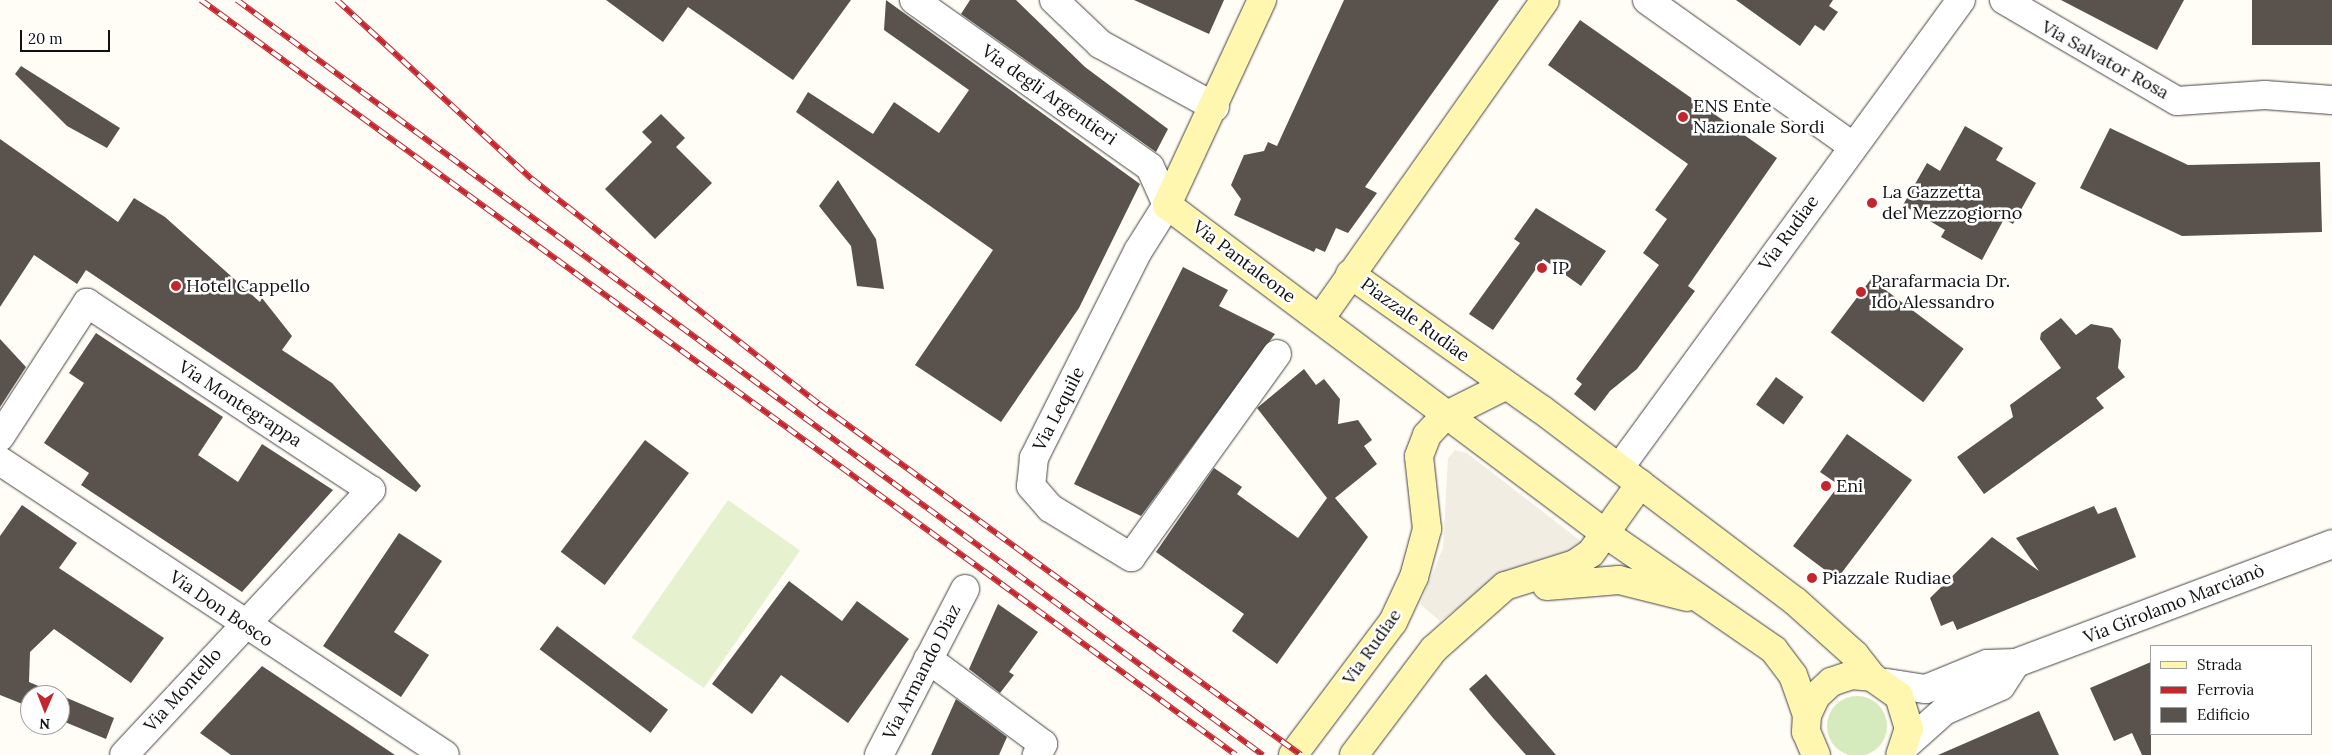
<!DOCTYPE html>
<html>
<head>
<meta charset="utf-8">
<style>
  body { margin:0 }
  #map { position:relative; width:2332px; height:755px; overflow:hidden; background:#fffdf5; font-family:Lora,serif }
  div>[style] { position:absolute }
  .green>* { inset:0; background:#d5ebbd }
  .round { border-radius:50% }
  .pitch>* { inset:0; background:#e6f2cf; transform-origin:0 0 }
  .plaza>* { inset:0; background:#f1ede2 }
  .building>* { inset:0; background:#5a524d; transform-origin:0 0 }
  .roads { filter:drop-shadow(0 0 1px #444) drop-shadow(0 0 1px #444) }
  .street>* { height:28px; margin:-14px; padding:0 14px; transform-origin:14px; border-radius:14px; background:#fff }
  .secondary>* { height:28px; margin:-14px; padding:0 14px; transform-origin:14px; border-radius:14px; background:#fff6b0 }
  .rail>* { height:5.5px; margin-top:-2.75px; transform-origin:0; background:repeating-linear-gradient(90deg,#fff 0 11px,#c4262e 0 22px); box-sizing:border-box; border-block:1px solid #c4262e }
  .dots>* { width:14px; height:14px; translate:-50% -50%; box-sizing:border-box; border:2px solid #fff; border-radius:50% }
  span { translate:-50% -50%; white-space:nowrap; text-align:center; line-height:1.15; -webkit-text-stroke:5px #fff; paint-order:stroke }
  .street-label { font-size:18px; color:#111 }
  .poi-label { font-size:18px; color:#111 }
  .left { translate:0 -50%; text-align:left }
  .legend { position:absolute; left:2150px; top:645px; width:162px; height:90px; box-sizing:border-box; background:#fff; border:1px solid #a0a0a0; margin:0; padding:6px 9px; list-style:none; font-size:15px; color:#111 }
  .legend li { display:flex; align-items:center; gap:10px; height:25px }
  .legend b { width:25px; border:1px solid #a0a0a0 }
  .north { position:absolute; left:20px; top:685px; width:50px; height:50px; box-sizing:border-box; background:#fff; border:1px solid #a0a0a0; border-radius:50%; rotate:181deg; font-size:14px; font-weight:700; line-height:20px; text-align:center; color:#111 }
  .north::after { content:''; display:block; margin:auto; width:18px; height:22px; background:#c4262e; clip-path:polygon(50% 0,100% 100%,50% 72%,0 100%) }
  .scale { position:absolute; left:20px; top:30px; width:90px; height:22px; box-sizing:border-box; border:2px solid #111; border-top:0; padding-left:6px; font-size:15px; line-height:18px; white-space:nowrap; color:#111; -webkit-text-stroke:4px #fff; paint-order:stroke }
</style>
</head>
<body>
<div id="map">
  <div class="green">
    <i class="round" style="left:1827px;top:696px;width:60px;height:60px"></i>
  </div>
  <div class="pitch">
    <i style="left:728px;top:500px;width:88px;height:168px;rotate:35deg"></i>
  </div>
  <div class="plaza">
    <i style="clip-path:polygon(1455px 450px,1467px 453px,1582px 542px,1572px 552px,1496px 580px,1440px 621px,1420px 604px,1443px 548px,1448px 458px)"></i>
  </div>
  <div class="building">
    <i style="clip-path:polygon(606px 0,851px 0,793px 80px,688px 7px,663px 42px)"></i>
    <i style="clip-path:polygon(886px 0,1140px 184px,1079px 308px,1001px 422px,915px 365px,993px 250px,796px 112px,808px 92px,873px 134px,894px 102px,939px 133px,969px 90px,884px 30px)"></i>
    <i style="clip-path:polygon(970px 0,1016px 0,1085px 67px,1168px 129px,1156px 152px,961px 14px)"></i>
    <i style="clip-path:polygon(1134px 0,1224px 0,1209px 34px)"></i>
    <i style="clip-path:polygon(1344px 0,1499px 0,1365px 187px,1377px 193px,1348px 233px,1336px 228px,1325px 252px,1316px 248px,1314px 252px,1234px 215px,1241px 199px,1231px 185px,1244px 155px,1264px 151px,1268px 142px,1277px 146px)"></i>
    <i style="clip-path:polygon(1736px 0,1833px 0,1829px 6px,1838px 12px,1824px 31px,1815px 25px,1800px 46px)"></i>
    <i style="clip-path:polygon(2061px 0,2184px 0,2157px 50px)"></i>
    <i style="left:2252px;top:0;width:80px;height:45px"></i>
    <i style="clip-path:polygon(1580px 20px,1777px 158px,1688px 286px,1695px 291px,1637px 369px,1610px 391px,1595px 411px,1574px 394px,1582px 384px,1576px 379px,1659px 265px,1643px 253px,1667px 219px,1655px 210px,1688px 164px,1548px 65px)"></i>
    <i style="clip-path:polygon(21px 66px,120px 128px,107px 148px,67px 126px,15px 74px)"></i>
    <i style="clip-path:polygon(661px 114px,685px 138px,676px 147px,712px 183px,655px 239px,605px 189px,652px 142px,642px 132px)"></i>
    <i style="clip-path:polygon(1965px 126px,2003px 148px,1996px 160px,2036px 183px,2013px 224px,2004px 219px,1982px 260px,1941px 237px,1945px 230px,1903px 205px,1927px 163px,1940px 171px)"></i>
    <i style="clip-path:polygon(2110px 128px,2188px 165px,2320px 162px,2322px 232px,2182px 236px,2080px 188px)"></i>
    <i style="clip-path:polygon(0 139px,118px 222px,134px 198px,165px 217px,260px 302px,262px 298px,292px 336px,282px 350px,332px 383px,421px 486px,416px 492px,86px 270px,77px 284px,34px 255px,0 307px)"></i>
    <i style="clip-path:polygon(838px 180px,876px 239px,884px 289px,857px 286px,851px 246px,819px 206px)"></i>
    <i style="clip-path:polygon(1536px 208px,1606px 251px,1581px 286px,1543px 259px,1493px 330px,1469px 314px,1520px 243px,1514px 239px)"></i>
    <i style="clip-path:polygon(1183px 267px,1228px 290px,1219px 306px,1275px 334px,1141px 516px,1074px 484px)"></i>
    <i style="left:1871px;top:279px;width:116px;height:67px;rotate:37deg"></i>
    <i style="clip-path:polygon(2061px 318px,2076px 335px,2091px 324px,2112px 328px,2121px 340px,2118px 368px,2125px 377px,2096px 398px,2104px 408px,1984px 494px,1957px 457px,2013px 417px,2010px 405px,2061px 368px,2040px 339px,2041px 333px)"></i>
    <i style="clip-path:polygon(96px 333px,223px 417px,198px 455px,238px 482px,262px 444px,333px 490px,242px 592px,81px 485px,89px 473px,44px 443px,84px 383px,69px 373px)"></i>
    <i style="clip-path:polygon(0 339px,26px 367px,0 407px)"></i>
    <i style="clip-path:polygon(1304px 369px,1316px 385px,1324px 379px,1340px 399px,1338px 424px,1358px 420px,1372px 440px,1364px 446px,1377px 464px,1335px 498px,1368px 537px,1277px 664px,1232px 631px,1244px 614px,1156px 552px,1214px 468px,1242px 487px,1237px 494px,1298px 538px,1327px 498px,1257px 408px)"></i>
    <i style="left:1776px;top:377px;width:34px;height:34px;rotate:36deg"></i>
    <i style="clip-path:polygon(1847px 434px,1912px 480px,1837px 579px,1793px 546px,1839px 485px,1820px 472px)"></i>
    <i style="left:645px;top:440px;width:55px;height:140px;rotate:37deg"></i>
    <i style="clip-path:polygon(22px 505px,77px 543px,59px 568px,164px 638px,131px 683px,54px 629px,30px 652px,29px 682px,60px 695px,30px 695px,30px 707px,0 695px,0 536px)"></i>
    <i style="clip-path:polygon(2094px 506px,2098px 514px,2116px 507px,2136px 557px,1957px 630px,1953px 621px,1941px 626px,1930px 598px,1992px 537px,2039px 571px,2016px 538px)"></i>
    <i style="clip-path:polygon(399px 533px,442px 561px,394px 632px,429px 655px,401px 697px,323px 646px)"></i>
    <i style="clip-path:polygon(789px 581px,842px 621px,857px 601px,909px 639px,848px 723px,781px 675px,752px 714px,712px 684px)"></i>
    <i style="clip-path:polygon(998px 604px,1038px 632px,1009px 672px,1014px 675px,1000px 693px,969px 669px)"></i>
    <i style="left:557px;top:626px;width:139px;height:29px;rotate:37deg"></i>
    <i style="clip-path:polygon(2151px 662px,2151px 755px,2142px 755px,2132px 733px,2114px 741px,2090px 688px)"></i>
    <i style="clip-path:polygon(262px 666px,395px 755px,231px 755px,200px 733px)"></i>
    <i style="clip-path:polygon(1486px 674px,1556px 755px,1526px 755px,1493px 718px,1469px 689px)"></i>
    <i style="clip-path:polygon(60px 695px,114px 718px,106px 739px,60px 720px)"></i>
    <i style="clip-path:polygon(956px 699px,1007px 737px,999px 755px,931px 755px)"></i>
    <i style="clip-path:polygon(2039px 711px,2059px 755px,1938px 755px)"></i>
  </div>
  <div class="roads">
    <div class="street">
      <i style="left:914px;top:0;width:289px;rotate:35.3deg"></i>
      <i style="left:1150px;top:167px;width:42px;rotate:65.9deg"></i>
      <i style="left:1167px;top:205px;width:54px;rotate:122.2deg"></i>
      <i style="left:1138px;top:251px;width:232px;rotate:116.7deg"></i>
      <i style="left:1034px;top:458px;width:28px;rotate:96deg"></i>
      <i style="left:1031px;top:486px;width:29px;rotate:49deg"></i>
      <i style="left:1050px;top:508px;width:95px;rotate:31.2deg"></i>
      <i style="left:1131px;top:557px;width:250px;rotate:-54.3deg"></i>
      <i style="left:1054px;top:0;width:64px;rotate:43.7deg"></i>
      <i style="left:1100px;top:44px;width:131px;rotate:28.7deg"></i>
      <i style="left:1647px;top:0;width:250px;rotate:35.4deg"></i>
      <i style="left:2004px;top:0;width:200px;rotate:30.3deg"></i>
      <i style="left:2177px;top:101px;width:88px;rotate:-3.9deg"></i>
      <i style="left:2265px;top:95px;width:67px;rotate:4.3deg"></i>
      <i style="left:0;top:437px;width:160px;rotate:-57deg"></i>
      <i style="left:87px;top:303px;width:340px;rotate:33.4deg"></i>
      <i style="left:371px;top:490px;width:362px;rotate:133deg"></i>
      <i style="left:0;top:461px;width:533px;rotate:33.45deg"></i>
      <i style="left:1620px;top:467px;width:578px;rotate:-53.86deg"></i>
      <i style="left:928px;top:659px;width:143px;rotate:36.5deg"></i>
      <i style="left:1043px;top:744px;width:13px;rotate:119deg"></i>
      <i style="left:1887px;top:683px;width:39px;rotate:9deg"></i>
      <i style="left:1926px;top:689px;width:66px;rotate:-22.3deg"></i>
      <i style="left:1987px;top:664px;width:29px;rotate:-2deg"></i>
      <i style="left:2016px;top:663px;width:338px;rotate:-20.6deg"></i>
      <i style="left:1906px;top:745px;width:51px;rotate:-41.8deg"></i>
      <i style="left:1944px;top:711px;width:62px;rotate:-23.7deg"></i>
      <i style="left:2001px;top:686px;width:27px;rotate:-57deg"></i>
      <i style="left:879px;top:755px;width:187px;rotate:-62.6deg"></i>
    </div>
    <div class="secondary">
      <i style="left:1262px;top:0;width:226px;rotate:114.9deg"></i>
      <i style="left:1167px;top:205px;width:549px;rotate:36.85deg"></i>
      <i style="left:1606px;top:534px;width:204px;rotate:34.6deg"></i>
      <i style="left:1774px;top:650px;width:31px;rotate:53deg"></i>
      <i style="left:1793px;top:675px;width:42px;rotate:70.7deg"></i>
      <i style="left:1350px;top:274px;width:234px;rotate:35.3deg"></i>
      <i style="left:1541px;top:409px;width:318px;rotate:37.1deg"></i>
      <i style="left:1795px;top:601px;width:81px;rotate:42deg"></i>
      <i style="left:1855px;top:655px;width:28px;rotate:52deg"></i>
      <i style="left:1320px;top:319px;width:390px;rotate:-54.8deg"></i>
      <i style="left:1547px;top:586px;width:72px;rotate:-4.8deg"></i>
      <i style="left:1619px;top:580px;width:70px;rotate:14deg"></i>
      <i style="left:1293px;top:755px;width:166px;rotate:-53.1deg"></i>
      <i style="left:1393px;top:622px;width:50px;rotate:-65deg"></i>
      <i style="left:1414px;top:577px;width:50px;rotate:-74.8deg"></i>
      <i style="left:1427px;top:529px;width:73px;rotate:-96.3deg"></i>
      <i style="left:1419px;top:456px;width:22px;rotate:-69deg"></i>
      <i style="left:1427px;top:435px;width:26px;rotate:-47deg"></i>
      <i style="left:1445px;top:416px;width:67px;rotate:-26.6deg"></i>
      <i style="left:1354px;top:755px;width:133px;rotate:-53deg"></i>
      <i style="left:1434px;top:649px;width:95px;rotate:-41.6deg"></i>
      <i style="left:1505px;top:586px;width:73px;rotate:-17.4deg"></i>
      <i style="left:1575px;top:564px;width:19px;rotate:-35deg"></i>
      <i style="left:1591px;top:553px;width:85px;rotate:-54.6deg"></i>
      <i style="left:1816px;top:755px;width:25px;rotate:-113deg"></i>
      <i style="left:1806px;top:732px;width:17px;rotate:-87deg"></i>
      <i style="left:1807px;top:715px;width:21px;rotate:-65deg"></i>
      <i style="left:1816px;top:696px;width:21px;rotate:-43deg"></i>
      <i style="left:1831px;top:682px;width:21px;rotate:-19deg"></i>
      <i style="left:1851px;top:675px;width:21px;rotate:5deg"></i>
      <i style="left:1872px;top:677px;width:33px;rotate:35deg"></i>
      <i style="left:1899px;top:696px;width:34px;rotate:73deg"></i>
      <i style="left:1909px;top:728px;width:28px;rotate:108deg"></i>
    </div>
  </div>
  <div class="rail">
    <i style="left:201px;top:0;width:1281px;rotate:36.11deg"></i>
    <i style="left:237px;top:0;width:1274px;rotate:36.35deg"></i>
    <i style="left:337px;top:0;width:265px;rotate:42.6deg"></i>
    <i style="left:532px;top:179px;width:365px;rotate:38.1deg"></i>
    <i style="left:819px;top:404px;width:596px;rotate:36.06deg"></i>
  </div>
  <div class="dots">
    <i style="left:1683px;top:117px;background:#c4262e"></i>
    <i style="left:1872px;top:203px;background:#c4262e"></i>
    <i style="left:1542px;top:268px;background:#c4262e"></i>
    <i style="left:176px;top:286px;background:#c4262e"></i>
    <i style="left:1861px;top:292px;background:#c4262e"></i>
    <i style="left:1826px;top:486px;background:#c4262e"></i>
    <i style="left:1812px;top:578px;background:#c4262e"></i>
  </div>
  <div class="street-label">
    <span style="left:2105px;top:60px;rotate:29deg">Via Salvator Rosa</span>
    <span style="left:1049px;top:95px;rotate:35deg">Via degli Argentieri</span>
    <span style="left:1789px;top:233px;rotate:-54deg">Via Rudiae</span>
    <span style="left:1244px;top:262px;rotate:37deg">Via Pantaleone</span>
    <span style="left:1415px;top:320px;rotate:36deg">Piazzale Rudiae</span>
    <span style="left:240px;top:404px;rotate:33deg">Via Montegrappa</span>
    <span style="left:1059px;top:409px;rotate:-63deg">Via Lequile</span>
    <span style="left:2174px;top:604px;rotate:-21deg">Via Girolamo Marcianò</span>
    <span style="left:221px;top:609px;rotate:34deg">Via Don Bosco</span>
    <span style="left:1372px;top:647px;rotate:-55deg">Via Rudiae</span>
    <span style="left:922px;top:672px;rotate:-63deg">Via Armando Diaz</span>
    <span style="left:183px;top:690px;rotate:-48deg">Via Montello</span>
  </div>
  <div class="poi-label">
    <span class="left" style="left:1693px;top:117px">ENS Ente<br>Nazionale Sordi</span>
    <span class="left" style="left:1882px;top:203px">La Gazzetta<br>del Mezzogiorno</span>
    <span class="left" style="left:1552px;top:268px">IP</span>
    <span class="left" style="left:1871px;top:292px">Parafarmacia Dr.<br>Ido Alessandro</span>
    <span class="left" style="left:186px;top:286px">Hotel Cappello</span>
    <span class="left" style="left:1836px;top:486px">Eni</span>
    <span class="left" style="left:1822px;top:578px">Piazzale Rudiae</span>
  </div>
  <ul class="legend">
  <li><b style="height:6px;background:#fff6b0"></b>Strada</li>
  <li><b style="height:6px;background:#c4262e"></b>Ferrovia</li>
  <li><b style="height:14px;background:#5a524d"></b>Edificio</li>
  </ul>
  <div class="north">N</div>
  <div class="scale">20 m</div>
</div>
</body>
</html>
